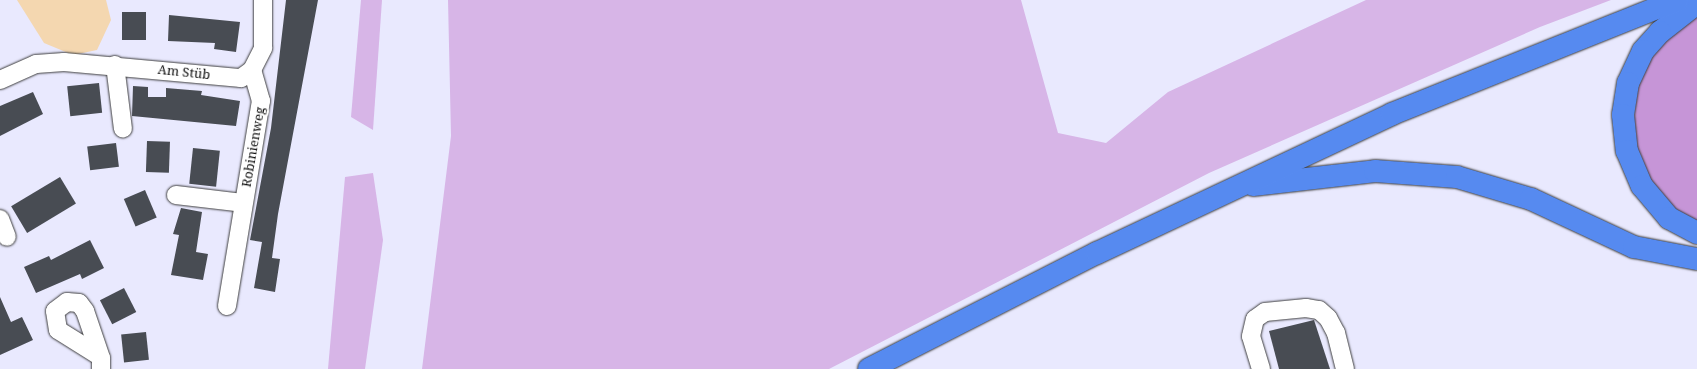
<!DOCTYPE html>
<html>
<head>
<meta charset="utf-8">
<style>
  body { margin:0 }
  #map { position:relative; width:1697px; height:369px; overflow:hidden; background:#e9e9fe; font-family:"Noto Serif",serif }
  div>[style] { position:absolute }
  .green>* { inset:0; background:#d7b5e7 }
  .forest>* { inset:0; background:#c695d7 }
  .water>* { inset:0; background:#f4d7b0 }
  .building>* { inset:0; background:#484c53; transform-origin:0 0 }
  .roads { filter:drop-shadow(0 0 1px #3e3e3e) drop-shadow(0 0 1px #3e3e3e) }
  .minor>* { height:18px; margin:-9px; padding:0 9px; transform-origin:9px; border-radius:9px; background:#fff }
  .highway>* { height:22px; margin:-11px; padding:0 11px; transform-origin:11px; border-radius:11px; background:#568af0 }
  span { translate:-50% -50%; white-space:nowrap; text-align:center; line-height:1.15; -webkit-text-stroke:4px #fff; paint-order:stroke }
  .street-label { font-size:13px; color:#0b0b0b }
</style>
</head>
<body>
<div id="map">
  <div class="green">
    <i style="clip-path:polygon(361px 0,382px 0,373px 130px,351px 117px)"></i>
    <i style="clip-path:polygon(448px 0,1021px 0,1058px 133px,1106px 143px,1168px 92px,1366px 0,1611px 0,1540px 27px,1209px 173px,829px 369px,422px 369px,451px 136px)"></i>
    <i style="clip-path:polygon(373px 173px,383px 240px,365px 369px,328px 369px,345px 177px)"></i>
  </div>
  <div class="forest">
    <i style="clip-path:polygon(1697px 17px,1697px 226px,1676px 213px,1642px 171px,1633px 127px,1638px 82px,1649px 59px,1667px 37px)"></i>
  </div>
  <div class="water">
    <i style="clip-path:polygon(17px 0,106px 0,111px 20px,97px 50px,73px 55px,44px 43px)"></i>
  </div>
  <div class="building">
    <i style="clip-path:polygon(286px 0,318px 0,278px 214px,272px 258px,280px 259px,275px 292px,254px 288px,262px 242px,250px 240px,271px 128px)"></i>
    <i style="left:122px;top:12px;width:24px;height:28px"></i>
    <i style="clip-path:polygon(169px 15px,240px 22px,236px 52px,214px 49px,215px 43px,168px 41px)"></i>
    <i style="left:99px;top:83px;width:30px;height:32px;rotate:84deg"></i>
    <i style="clip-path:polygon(133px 86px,148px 87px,148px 97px,166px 97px,166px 88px,202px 91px,201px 95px,240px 101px,236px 126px,132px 116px)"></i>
    <i style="clip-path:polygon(33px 92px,43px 114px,0 136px,0 106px)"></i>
    <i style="left:147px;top:141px;width:23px;height:31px;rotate:2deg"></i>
    <i style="left:116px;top:143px;width:24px;height:29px;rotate:83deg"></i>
    <i style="left:193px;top:148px;width:27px;height:36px;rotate:6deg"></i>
    <i style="left:60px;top:177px;width:31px;height:57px;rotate:59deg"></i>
    <i style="left:145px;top:190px;width:30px;height:23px;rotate:67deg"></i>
    <i style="clip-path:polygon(181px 208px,202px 212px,196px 252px,208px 254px,203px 280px,171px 275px,179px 235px,173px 234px)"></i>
    <i style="clip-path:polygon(90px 240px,104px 268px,82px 279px,80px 274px,36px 293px,24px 267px,49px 256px,51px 260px)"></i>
    <i style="left:124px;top:288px;width:27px;height:27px;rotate:63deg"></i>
    <i style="clip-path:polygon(0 297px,11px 322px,22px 317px,33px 340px,0 355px)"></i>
    <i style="clip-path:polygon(1314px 320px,1330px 369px,1279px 369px,1269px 331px)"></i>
    <i style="left:146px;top:332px;width:28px;height:25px;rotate:84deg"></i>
  </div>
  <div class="roads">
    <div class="minor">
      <i style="left:115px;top:65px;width:64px;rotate:82.9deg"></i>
      <i style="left:0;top:80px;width:39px;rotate:-24deg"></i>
      <i style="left:36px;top:64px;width:28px;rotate:-4deg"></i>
      <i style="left:64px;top:62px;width:178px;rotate:5.2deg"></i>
      <i style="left:241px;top:78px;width:14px;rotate:-36deg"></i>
      <i style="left:176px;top:195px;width:67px;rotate:6.8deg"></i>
      <i style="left:0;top:219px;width:19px;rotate:69deg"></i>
      <i style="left:227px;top:306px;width:208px;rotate:-80.6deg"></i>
      <i style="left:261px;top:101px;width:32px;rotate:-106deg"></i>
      <i style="left:252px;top:70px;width:25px;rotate:-63deg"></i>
      <i style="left:263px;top:48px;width:48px;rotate:-90deg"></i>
      <i style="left:98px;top:355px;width:47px;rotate:-148deg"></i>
      <i style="left:58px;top:330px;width:19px;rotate:-99deg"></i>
      <i style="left:55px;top:311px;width:15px;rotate:-37deg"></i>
      <i style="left:67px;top:302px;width:12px;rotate:5deg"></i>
      <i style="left:79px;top:303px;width:10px;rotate:53deg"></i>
      <i style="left:85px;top:311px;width:50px;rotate:71.2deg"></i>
      <i style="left:101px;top:358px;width:11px;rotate:90deg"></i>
      <i style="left:1261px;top:369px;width:34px;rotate:-107deg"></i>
      <i style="left:1251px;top:336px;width:17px;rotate:-77deg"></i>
      <i style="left:1255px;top:319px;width:12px;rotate:-35deg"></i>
      <i style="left:1265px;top:312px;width:41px;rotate:-5.6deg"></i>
      <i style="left:1306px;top:308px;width:13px;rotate:9deg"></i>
      <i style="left:1319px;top:310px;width:12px;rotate:42deg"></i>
      <i style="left:1328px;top:318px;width:17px;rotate:62deg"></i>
      <i style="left:1336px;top:333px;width:37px;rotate:76deg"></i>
    </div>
    <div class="highway">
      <i style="left:1697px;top:3px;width:47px;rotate:141.9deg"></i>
      <i style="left:1660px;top:32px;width:25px;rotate:132deg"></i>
      <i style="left:1643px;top:51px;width:35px;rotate:115deg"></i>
      <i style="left:1628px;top:83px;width:32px;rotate:99deg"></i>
      <i style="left:1623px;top:115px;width:36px;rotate:84deg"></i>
      <i style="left:1627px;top:151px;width:38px;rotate:67deg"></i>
      <i style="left:1642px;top:186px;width:42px;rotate:49.8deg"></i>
      <i style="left:1669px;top:218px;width:32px;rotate:28deg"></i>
      <i style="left:1253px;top:185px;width:123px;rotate:-6.5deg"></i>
      <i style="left:1375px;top:171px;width:82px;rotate:4.2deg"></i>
      <i style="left:1457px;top:177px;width:77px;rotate:16.6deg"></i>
      <i style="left:1531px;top:199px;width:114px;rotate:25deg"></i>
      <i style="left:1634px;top:247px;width:64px;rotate:10.8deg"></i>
      <i style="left:869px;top:369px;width:256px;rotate:-27deg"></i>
      <i style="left:1097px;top:253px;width:326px;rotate:-25.2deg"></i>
      <i style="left:1392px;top:114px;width:307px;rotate:-21.8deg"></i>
    </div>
  </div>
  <div class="street-label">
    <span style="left:184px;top:72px;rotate:6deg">Am Stüb</span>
    <span style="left:253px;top:147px;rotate:-80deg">Robinienweg</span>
  </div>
</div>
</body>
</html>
